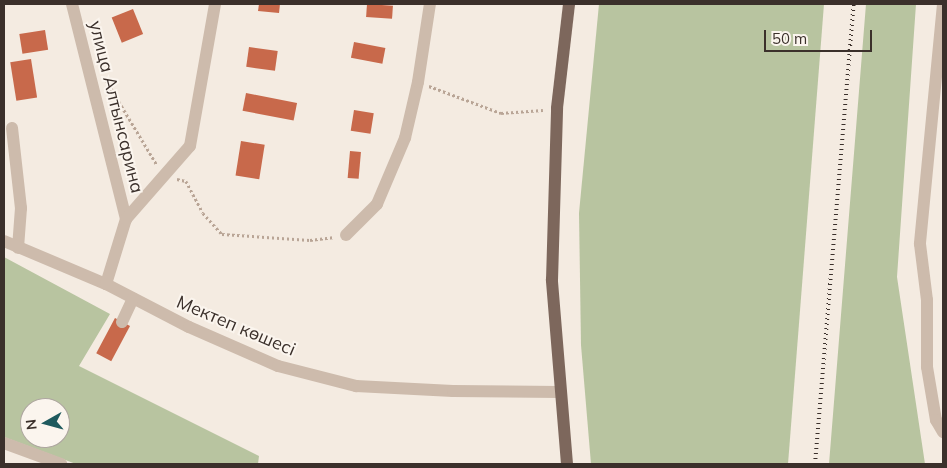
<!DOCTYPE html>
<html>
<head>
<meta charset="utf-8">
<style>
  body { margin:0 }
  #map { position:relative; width:947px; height:468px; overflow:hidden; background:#f4ebe1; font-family:Mulish,sans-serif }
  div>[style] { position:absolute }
  .green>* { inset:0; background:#b8c4a0 }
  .building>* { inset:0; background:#c8694b; transform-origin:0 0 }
  .path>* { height:2.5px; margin-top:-1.25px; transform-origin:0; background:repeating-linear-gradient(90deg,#b9a596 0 2.5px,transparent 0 5px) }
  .minor>* { height:12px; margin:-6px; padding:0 6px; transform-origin:6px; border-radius:6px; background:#cdbbac }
  .major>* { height:12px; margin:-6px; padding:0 6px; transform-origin:6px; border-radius:6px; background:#7d675c }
  .rail>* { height:4px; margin-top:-2px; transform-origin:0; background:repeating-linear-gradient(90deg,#3b302b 0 1px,transparent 0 5px) }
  span { translate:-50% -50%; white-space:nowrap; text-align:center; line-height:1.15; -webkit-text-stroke:4px #fbf5ee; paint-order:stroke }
  .street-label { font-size:18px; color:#3b302b }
  .frame { position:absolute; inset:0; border:5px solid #3b302b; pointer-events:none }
  .north { position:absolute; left:20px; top:398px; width:50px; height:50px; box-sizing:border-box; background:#fbf5ee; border:1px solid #aea6a0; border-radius:50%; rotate:263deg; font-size:14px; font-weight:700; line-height:20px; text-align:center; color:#3b302b }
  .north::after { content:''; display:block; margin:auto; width:18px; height:22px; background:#1f5a5e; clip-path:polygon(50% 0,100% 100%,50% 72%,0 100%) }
  .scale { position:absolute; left:764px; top:30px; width:108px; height:22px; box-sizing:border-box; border:2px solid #3b302b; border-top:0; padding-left:6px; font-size:15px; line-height:18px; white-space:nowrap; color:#3b302b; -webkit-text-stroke:4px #fbf5ee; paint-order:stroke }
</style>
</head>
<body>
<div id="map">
  <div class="green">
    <i style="clip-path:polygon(599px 4px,824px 4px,788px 464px,591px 464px,581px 345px,579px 213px)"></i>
    <i style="clip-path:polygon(866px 4px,916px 4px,897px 277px,925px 464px,829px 464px)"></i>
    <i style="clip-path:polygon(evenodd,4px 257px,110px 314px,79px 366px,259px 456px,258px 464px,76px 464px,4px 437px,4px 257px,30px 408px,60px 408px,60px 438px,30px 438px,30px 408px)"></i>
  </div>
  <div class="building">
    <i style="clip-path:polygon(259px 4px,280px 4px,279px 13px,258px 11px)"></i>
    <i style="left:367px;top:4px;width:26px;height:13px;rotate:4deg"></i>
    <i style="left:133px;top:9px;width:27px;height:23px;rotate:68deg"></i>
    <i style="left:45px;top:30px;width:20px;height:26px;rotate:81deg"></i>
    <i style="left:354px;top:42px;width:32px;height:16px;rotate:11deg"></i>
    <i style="left:249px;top:47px;width:29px;height:20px;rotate:8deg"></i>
    <i style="left:31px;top:59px;width:39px;height:21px;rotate:81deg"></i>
    <i style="left:246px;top:93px;width:52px;height:18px;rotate:11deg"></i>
    <i style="left:354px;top:110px;width:20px;height:21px;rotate:9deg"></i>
    <i style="left:241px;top:141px;width:24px;height:35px;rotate:9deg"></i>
    <i style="left:350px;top:151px;width:11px;height:27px;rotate:5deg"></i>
    <i style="left:115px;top:318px;width:17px;height:40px;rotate:28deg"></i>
  </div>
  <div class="path">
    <i style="left:106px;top:80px;width:99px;rotate:59deg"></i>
    <i style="left:429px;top:86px;width:77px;rotate:20.6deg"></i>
    <i style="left:501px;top:113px;width:42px;rotate:-4.1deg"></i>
    <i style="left:177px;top:179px;width:9px;rotate:13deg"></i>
    <i style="left:186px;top:181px;width:36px;rotate:62deg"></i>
    <i style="left:203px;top:213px;width:28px;rotate:48deg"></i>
    <i style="left:222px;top:234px;width:88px;rotate:3.9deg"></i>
    <i style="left:310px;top:240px;width:25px;rotate:-7deg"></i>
  </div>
  <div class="minor">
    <i style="left:72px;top:4px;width:222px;rotate:75.9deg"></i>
    <i style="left:943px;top:4px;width:241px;rotate:95.5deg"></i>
    <i style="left:920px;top:244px;width:56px;rotate:82.9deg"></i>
    <i style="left:927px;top:300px;width:67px;rotate:90deg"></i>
    <i style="left:927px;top:367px;width:54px;rotate:80.4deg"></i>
    <i style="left:936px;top:420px;width:14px;rotate:60deg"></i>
    <i style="left:12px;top:128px;width:81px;rotate:83.6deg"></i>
    <i style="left:21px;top:208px;width:40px;rotate:94.3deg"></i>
    <i style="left:346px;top:235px;width:44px;rotate:-45deg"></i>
    <i style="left:377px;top:204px;width:72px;rotate:-67deg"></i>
    <i style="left:405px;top:138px;width:57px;rotate:-76.9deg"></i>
    <i style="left:418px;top:82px;width:79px;rotate:-81.3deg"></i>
    <i style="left:4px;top:241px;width:111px;rotate:22.9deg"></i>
    <i style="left:106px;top:284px;width:93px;rotate:27.4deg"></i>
    <i style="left:189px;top:327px;width:97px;rotate:23.7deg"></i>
    <i style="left:278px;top:366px;width:81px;rotate:14.4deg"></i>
    <i style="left:356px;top:386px;width:97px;rotate:3deg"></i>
    <i style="left:453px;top:391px;width:106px;rotate:0.5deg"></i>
    <i style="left:106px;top:284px;width:68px;rotate:-72.9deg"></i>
    <i style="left:126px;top:219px;width:97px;rotate:-48.8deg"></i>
    <i style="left:190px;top:146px;width:144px;rotate:-80deg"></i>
    <i style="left:122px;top:322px;width:26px;rotate:-65deg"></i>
    <i style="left:4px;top:443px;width:61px;rotate:20.2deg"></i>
  </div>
  <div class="major">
    <i style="left:567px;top:464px;width:185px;rotate:-94.7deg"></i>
    <i style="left:552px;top:280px;width:172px;rotate:-88.3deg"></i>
    <i style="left:557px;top:108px;width:105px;rotate:-83.4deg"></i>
  </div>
  <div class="rail">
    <i style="left:815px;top:464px;width:462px;rotate:-85.2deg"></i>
  </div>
  <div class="street-label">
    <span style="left:116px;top:107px;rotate:76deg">улица Алтынсарина</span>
    <span style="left:236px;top:326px;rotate:23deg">Мектеп көшесі</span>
  </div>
  <div class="frame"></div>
  <div class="north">N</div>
  <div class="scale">50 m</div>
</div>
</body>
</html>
